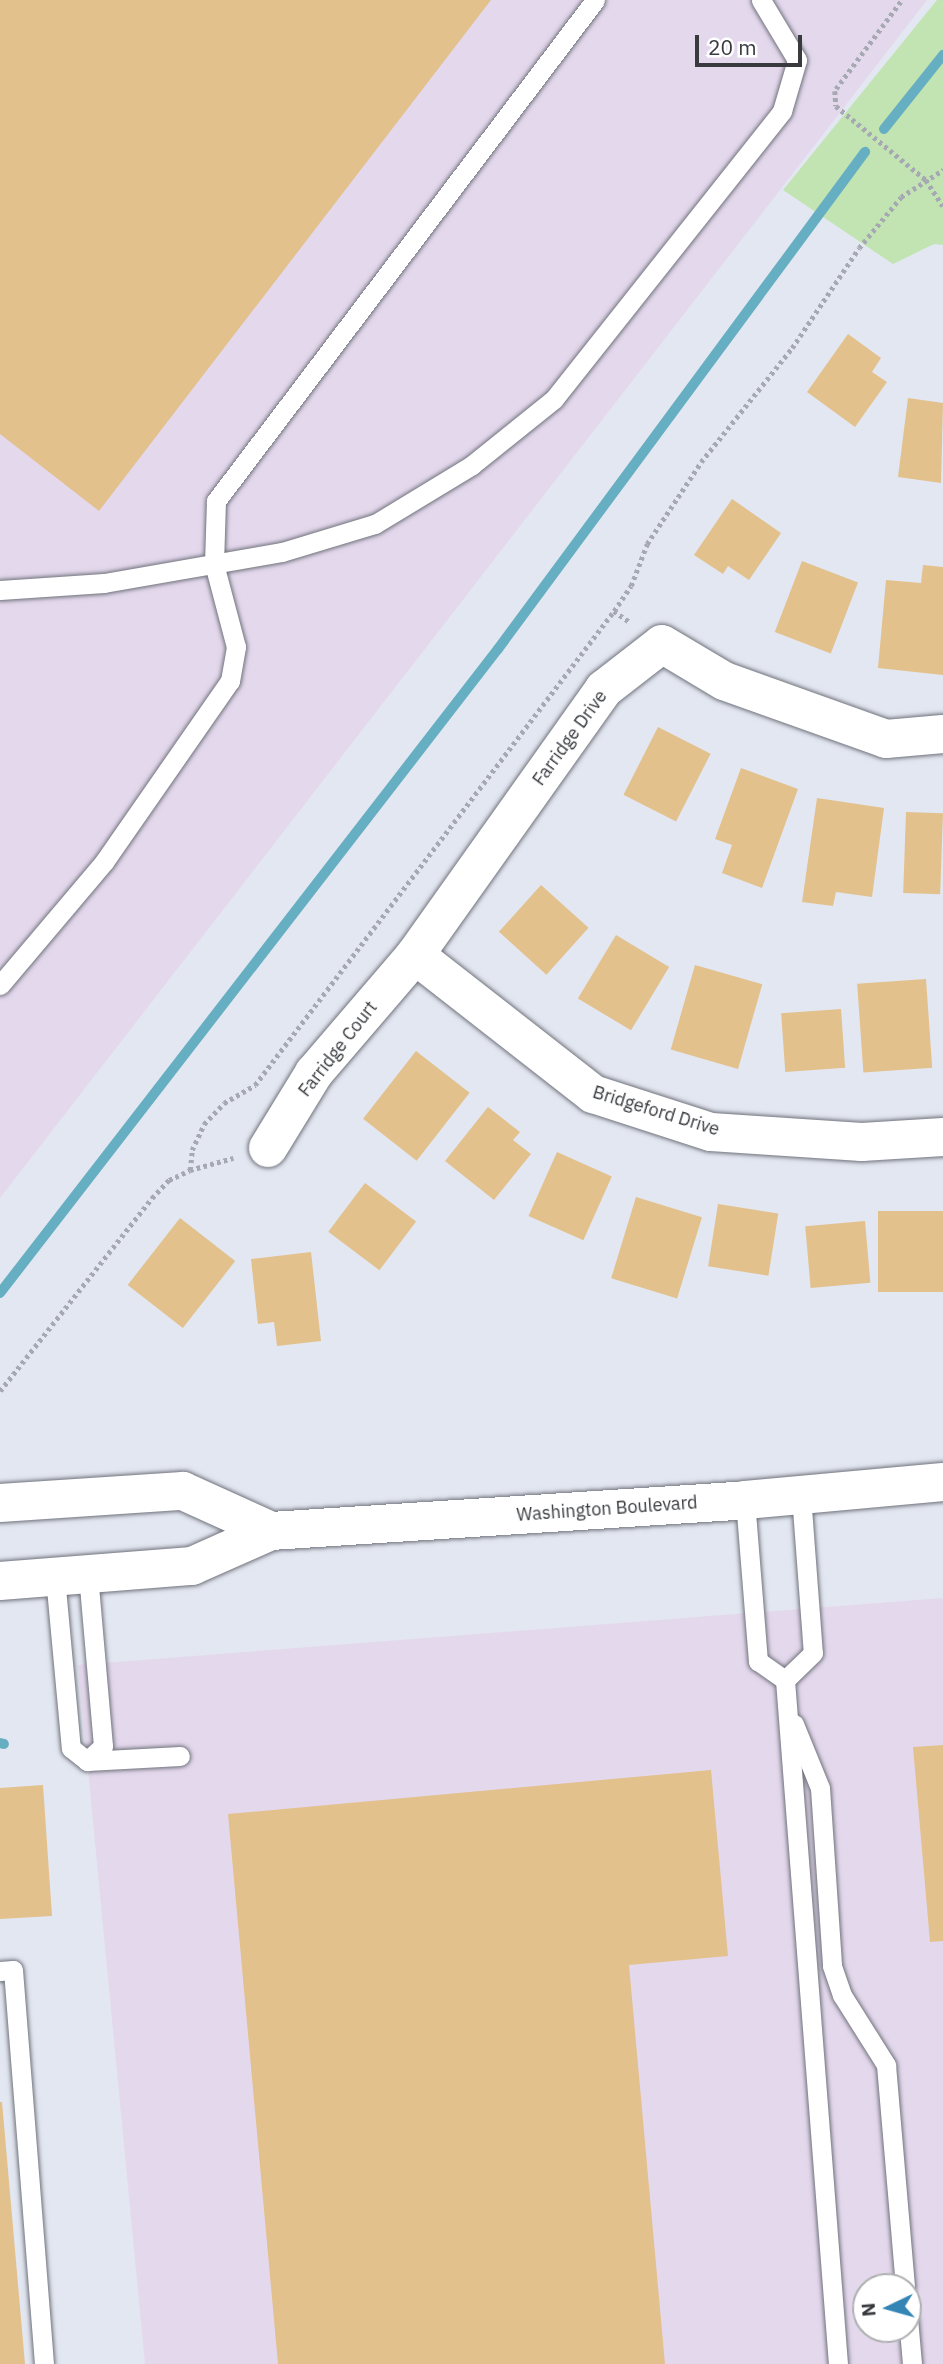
<!DOCTYPE html>
<html>
<head>
<meta charset="utf-8">
<style>
  body { margin:0 }
  #map { position:relative; width:943px; height:2364px; overflow:hidden; background:#e3e7f1; font-family:"IBM Plex Sans",sans-serif }
  div>[style] { position:absolute }
  .commercial>* { inset:0; background:#e4d8ed }
  .green>* { inset:0; background:#c2e3b2 }
  .stream>* { height:10px; margin:-5px; padding:0 5px; transform-origin:5px; border-radius:5px; background:#66aec1 }
  .building>* { inset:0; background:#e2c18d; transform-origin:0 0 }
  .path>* { height:4.5px; margin-top:-2.25px; transform-origin:0; background:repeating-linear-gradient(90deg,#a6a9b1 0 3.5px,transparent 0 7px) }
  .roads { filter:drop-shadow(0 0 2px #70737c) drop-shadow(0 0 2px #70737c) }
  .service>* { height:19px; margin:-9.5px; padding:0 9.5px; transform-origin:9.5px; border-radius:9.5px; background:#fff }
  .minor>* { height:38px; margin:-19px; padding:0 19px; transform-origin:19px; border-radius:19px; background:#fff }
  .secondary>* { height:38px; margin:-19px; padding:0 19px; transform-origin:19px; border-radius:19px; background:#fff }
  span { translate:-50% -50%; white-space:nowrap; text-align:center; line-height:1.15; -webkit-text-stroke:6px #fff; paint-order:stroke }
  .street-label { font-size:18px; color:#383a3e }
  .north { position:absolute; left:852px; top:2273px; width:70px; height:70px; box-sizing:border-box; background:#fff; border:2px solid #afb0b2; border-radius:50%; rotate:265deg; font-size:19px; font-weight:700; line-height:28px; text-align:center; color:#383a3e }
  .north::after { content:''; display:block; margin:auto; width:24px; height:32px; background:#3385b6; clip-path:polygon(50% 0,100% 100%,50% 72%,0 100%) }
  .scale { position:absolute; left:695px; top:35px; width:107px; height:32px; box-sizing:border-box; border:4px solid #383a3e; border-top:0; padding-left:9px; font-size:21px; line-height:24px; white-space:nowrap; color:#383a3e; -webkit-text-stroke:5px #fff; paint-order:stroke }
</style>
</head>
<body>
<div id="map">
  <div class="commercial">
    <i style="clip-path:polygon(0 0,927px 0,0 1198px)"></i>
    <i style="clip-path:polygon(evenodd,943px 1598px,943px 2364px,145px 2364px,78px 1665px,943px 1598px,866px 2287px,908px 2287px,908px 2329px,866px 2329px,866px 2287px)"></i>
  </div>
  <div class="green">
    <i style="clip-path:polygon(937px 0,943px 0,943px 245px,934px 244px,893px 264px,783px 190px)"></i>
  </div>
  <div class="stream">
    <i style="left:884px;top:129px;width:95px;rotate:-51.4deg"></i>
    <i style="left:0;top:1293px;width:814px;rotate:-52.29deg"></i>
    <i style="left:498px;top:649px;width:618px;rotate:-53.56deg"></i>
    <i style="left:0;top:1743px;width:4px;rotate:14deg"></i>
  </div>
  <div class="building">
    <i style="clip-path:polygon(0 0,491px 0,99px 511px,0 434px)"></i>
    <i style="clip-path:polygon(848px 334px,881px 358px,872px 372px,887px 382px,855px 427px,807px 392px)"></i>
    <i style="clip-path:polygon(908px 398px,943px 403px,941px 483px,898px 477px)"></i>
    <i style="clip-path:polygon(732px 499px,781px 533px,749px 580px,728px 566px,723px 574px,694px 555px)"></i>
    <i style="left:802px;top:561px;width:60px;height:76px;rotate:21deg"></i>
    <i style="clip-path:polygon(923px 565px,943px 567px,943px 675px,878px 668px,886px 580px,921px 583px)"></i>
    <i style="left:658px;top:727px;width:59px;height:76px;rotate:27deg"></i>
    <i style="clip-path:polygon(741px 768px,798px 789px,762px 888px,722px 873px,732px 845px,715px 839px)"></i>
    <i style="clip-path:polygon(817px 798px,884px 808px,872px 897px,836px 892px,833px 906px,802px 902px)"></i>
    <i style="left:906px;top:812px;width:37px;height:81px;rotate:2deg"></i>
    <i style="left:541px;top:885px;width:64px;height:63px;rotate:42deg"></i>
    <i style="left:616px;top:935px;width:62px;height:74px;rotate:31deg"></i>
    <i style="left:695px;top:965px;width:70px;height:88px;rotate:16deg"></i>
    <i style="left:926px;top:979px;width:89px;height:69px;rotate:86deg"></i>
    <i style="left:841px;top:1009px;width:59px;height:60px;rotate:86deg"></i>
    <i style="left:416px;top:1051px;width:68px;height:86px;rotate:38deg"></i>
    <i style="clip-path:polygon(488px 1107px,520px 1132px,513px 1140px,531px 1154px,494px 1200px,445px 1161px)"></i>
    <i style="left:557px;top:1152px;width:60px;height:70px;rotate:24deg"></i>
    <i style="left:365px;top:1183px;width:64px;height:61px;rotate:37deg"></i>
    <i style="left:636px;top:1197px;width:69px;height:85px;rotate:17deg"></i>
    <i style="left:718px;top:1204px;width:61px;height:63px;rotate:9deg"></i>
    <i style="left:943px;top:1211px;width:81px;height:65px;rotate:90deg"></i>
    <i style="left:180px;top:1218px;width:70px;height:85px;rotate:38deg"></i>
    <i style="left:865px;top:1221px;width:62px;height:60px;rotate:85deg"></i>
    <i style="clip-path:polygon(311px 1252px,321px 1341px,277px 1346px,274px 1322px,258px 1324px,251px 1259px)"></i>
    <i style="clip-path:polygon(943px 1745px,943px 1941px,930px 1942px,913px 1747px)"></i>
    <i style="clip-path:polygon(711px 1770px,728px 1956px,629px 1965px,665px 2364px,278px 2364px,228px 1814px)"></i>
    <i style="clip-path:polygon(43px 1785px,52px 1916px,0 1919px,0 1788px)"></i>
    <i style="clip-path:polygon(0 2102px,2px 2102px,25px 2364px,0 2364px)"></i>
  </div>
  <div class="path">
    <i style="left:901px;top:2px;width:111px;rotate:126.6deg"></i>
    <i style="left:835px;top:91px;width:15px;rotate:86deg"></i>
    <i style="left:836px;top:106px;width:117px;rotate:39.4deg"></i>
    <i style="left:926px;top:180px;width:31px;rotate:57deg"></i>
    <i style="left:614px;top:611px;width:19px;rotate:35deg"></i>
    <i style="left:190px;top:1170px;width:45px;rotate:-15.6deg"></i>
    <i style="left:0;top:1391px;width:246px;rotate:-51.8deg"></i>
    <i style="left:152px;top:1198px;width:25px;rotate:-47deg"></i>
    <i style="left:169px;top:1180px;width:23px;rotate:-25deg"></i>
    <i style="left:190px;top:1170px;width:20px;rotate:-84deg"></i>
    <i style="left:192px;top:1150px;width:29px;rotate:-65deg"></i>
    <i style="left:204px;top:1124px;width:29px;rotate:-46deg"></i>
    <i style="left:224px;top:1103px;width:36px;rotate:-30deg"></i>
    <i style="left:255px;top:1085px;width:595px;rotate:-52.86deg"></i>
    <i style="left:614px;top:611px;width:30px;rotate:-56deg"></i>
    <i style="left:631px;top:586px;width:45px;rotate:-69.1deg"></i>
    <i style="left:647px;top:544px;width:98px;rotate:-56.6deg"></i>
    <i style="left:701px;top:462px;width:146px;rotate:-51.4deg"></i>
    <i style="left:792px;top:348px;width:120px;rotate:-56.2deg"></i>
    <i style="left:859px;top:248px;width:66px;rotate:-50.5deg"></i>
    <i style="left:901px;top:197px;width:50px;rotate:-32.7deg"></i>
  </div>
  <div class="roads">
    <div class="service">
      <i style="left:0;top:590px;width:104px;rotate:-3.9deg"></i>
      <i style="left:104px;top:583px;width:181px;rotate:-9.9deg"></i>
      <i style="left:282px;top:552px;width:97px;rotate:-16.8deg"></i>
      <i style="left:375px;top:524px;width:114px;rotate:-31.3deg"></i>
      <i style="left:472px;top:465px;width:105px;rotate:-38.8deg"></i>
      <i style="left:554px;top:399px;width:367px;rotate:-51.6deg"></i>
      <i style="left:782px;top:111px;width:53px;rotate:-73.6deg"></i>
      <i style="left:797px;top:60px;width:70px;rotate:-121deg"></i>
      <i style="left:0;top:985px;width:161px;rotate:-49.8deg"></i>
      <i style="left:104px;top:862px;width:221px;rotate:-55.2deg"></i>
      <i style="left:230px;top:681px;width:35px;rotate:-80deg"></i>
      <i style="left:236px;top:647px;width:86px;rotate:-104.8deg"></i>
      <i style="left:214px;top:564px;width:63px;rotate:-88.2deg"></i>
      <i style="left:216px;top:501px;width:628px;rotate:-52.89deg"></i>
      <i style="left:801px;top:1495px;width:158px;rotate:85.7deg"></i>
      <i style="left:813px;top:1653px;width:39px;rotate:136deg"></i>
      <i style="left:785px;top:1680px;width:686px;rotate:85.57deg"></i>
      <i style="left:745px;top:1500px;width:162px;rotate:85.4deg"></i>
      <i style="left:758px;top:1661px;width:33px;rotate:35deg"></i>
      <i style="left:55px;top:1577px;width:172px;rotate:84.7deg"></i>
      <i style="left:71px;top:1748px;width:21px;rotate:39deg"></i>
      <i style="left:87px;top:1761px;width:93px;rotate:-3.1deg"></i>
      <i style="left:794px;top:1724px;width:69px;rotate:67.9deg"></i>
      <i style="left:820px;top:1788px;width:178px;rotate:86.1deg"></i>
      <i style="left:832px;top:1966px;width:31px;rotate:71deg"></i>
      <i style="left:842px;top:1995px;width:83px;rotate:57.8deg"></i>
      <i style="left:886px;top:2065px;width:223px;rotate:85.1deg"></i>
      <i style="left:87px;top:1761px;width:22px;rotate:-43deg"></i>
      <i style="left:103px;top:1746px;width:171px;rotate:-95deg"></i>
      <i style="left:0;top:1971px;width:13px;rotate:-4deg"></i>
      <i style="left:13px;top:1970px;width:395px;rotate:85.5deg"></i>
      <i style="left:908px;top:2318px;width:46px;rotate:85deg"></i>
    </div>
    <div class="minor">
      <i style="left:415px;top:955px;width:226px;rotate:38deg"></i>
      <i style="left:593px;top:1094px;width:124px;rotate:17.9deg"></i>
      <i style="left:711px;top:1132px;width:151px;rotate:3.8deg"></i>
      <i style="left:862px;top:1142px;width:81px;rotate:-3.5deg"></i>
      <i style="left:268px;top:1148px;width:88px;rotate:-58.5deg"></i>
      <i style="left:314px;top:1073px;width:155px;rotate:-49.4deg"></i>
      <i style="left:415px;top:955px;width:326px;rotate:-54.6deg"></i>
      <i style="left:604px;top:689px;width:73px;rotate:-37.8deg"></i>
      <i style="left:662px;top:644px;width:72px;rotate:30.8deg"></i>
      <i style="left:724px;top:681px;width:172px;rotate:19.7deg"></i>
      <i style="left:886px;top:739px;width:57px;rotate:-5deg"></i>
    </div>
    <div class="secondary">
      <i style="left:0;top:1503px;width:183px;rotate:-3.8deg"></i>
      <i style="left:183px;top:1491px;width:97px;rotate:24.4deg"></i>
      <i style="left:0;top:1581px;width:193px;rotate:-4.5deg"></i>
      <i style="left:192px;top:1566px;width:86px;rotate:-23.9deg"></i>
      <i style="left:271px;top:1531px;width:475px;rotate:-3.7deg"></i>
      <i style="left:745px;top:1500px;width:199px;rotate:-5.2deg"></i>
    </div>
  </div>
  <div class="street-label">
    <span style="left:570px;top:738px;rotate:-54deg">Farridge Drive</span>
    <span style="left:338px;top:1049px;rotate:-52deg">Farridge Court</span>
    <span style="left:656px;top:1111px;rotate:17deg">Bridgeford Drive</span>
    <span style="left:607px;top:1509px;rotate:-4deg">Washington Boulevard</span>
  </div>
  <div class="north">N</div>
  <div class="scale">20 m</div>
</div>
</body>
</html>
